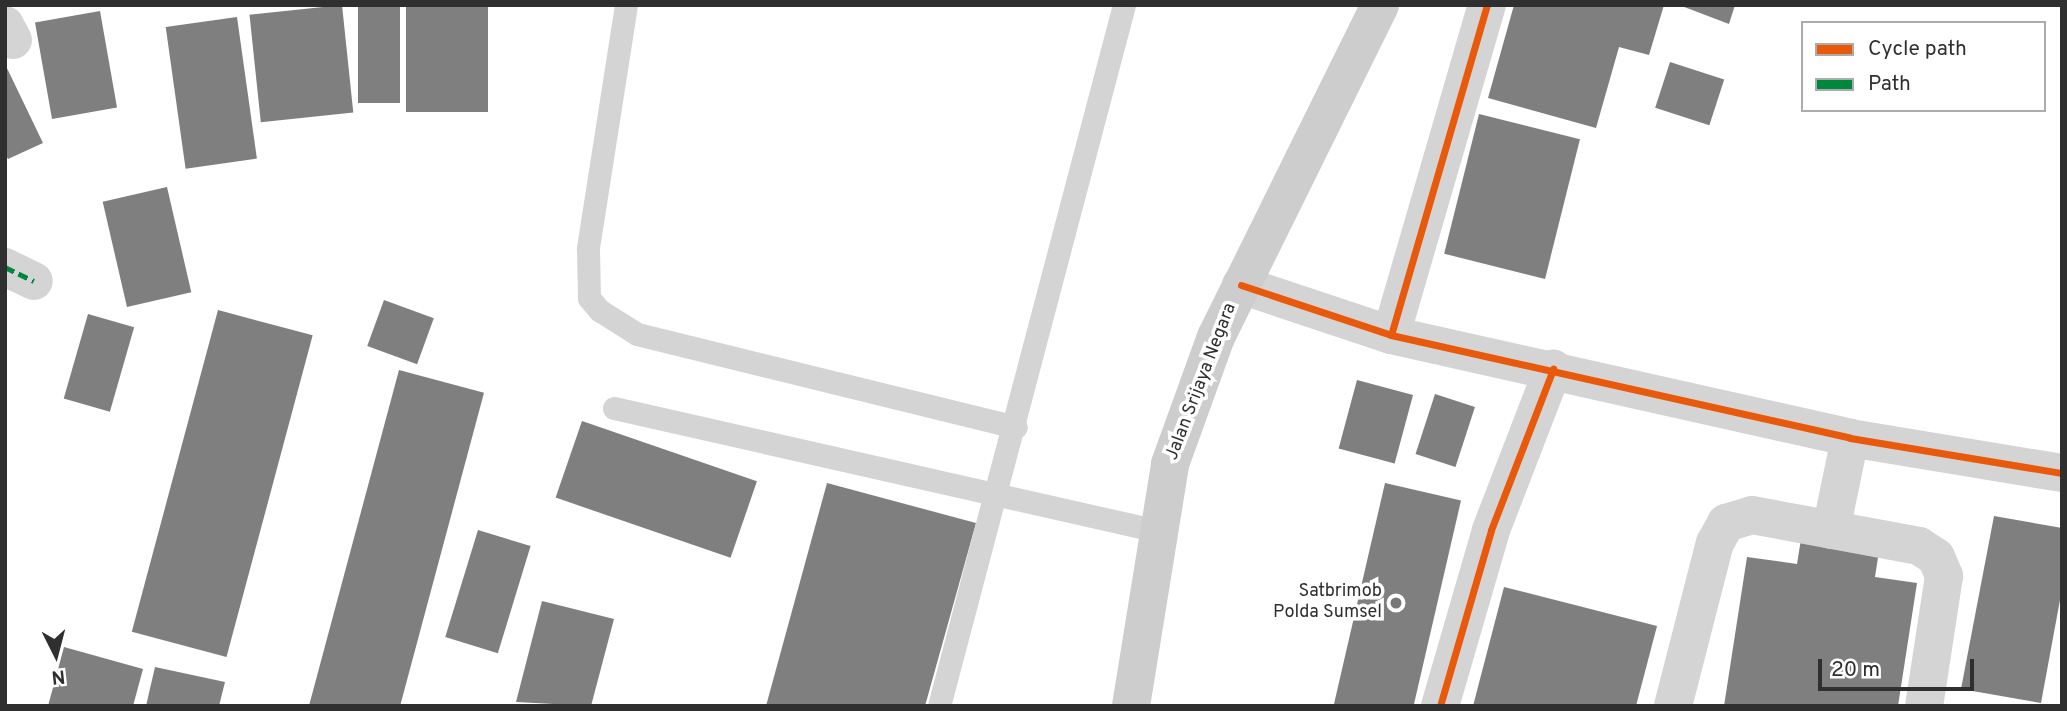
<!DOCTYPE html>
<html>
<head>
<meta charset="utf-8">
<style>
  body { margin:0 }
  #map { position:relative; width:2067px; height:711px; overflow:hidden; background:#fff; font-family:Overpass,sans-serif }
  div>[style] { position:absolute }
  .building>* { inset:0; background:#7f7f7f; transform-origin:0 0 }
  .service>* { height:23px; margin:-11.5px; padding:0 11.5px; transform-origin:11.5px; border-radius:11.5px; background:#d4d4d4 }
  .minor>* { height:38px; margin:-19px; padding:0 19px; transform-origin:19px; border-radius:19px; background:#d4d4d4 }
  .secondary>* { height:38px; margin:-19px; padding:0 19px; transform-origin:19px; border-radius:19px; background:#cdcdcd }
  .quiet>* { height:5px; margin-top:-2.5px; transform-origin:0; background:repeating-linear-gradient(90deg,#00873e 0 10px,transparent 0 15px) }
  .cycleway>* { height:7px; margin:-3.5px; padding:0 3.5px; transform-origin:3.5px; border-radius:3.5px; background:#e8590c }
  .dots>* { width:19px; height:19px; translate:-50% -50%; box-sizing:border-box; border:4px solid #fff; border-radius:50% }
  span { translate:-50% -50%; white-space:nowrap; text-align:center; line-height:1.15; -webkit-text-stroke:7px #fff; paint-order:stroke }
  .street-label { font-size:18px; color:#2f2f2f }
  .poi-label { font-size:18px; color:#2f2f2f }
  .right { translate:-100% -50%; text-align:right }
  .frame { position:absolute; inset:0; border:7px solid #2f2f2f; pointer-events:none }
  .legend { position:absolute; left:1801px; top:21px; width:245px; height:91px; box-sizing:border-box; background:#fff; border:2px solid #acacac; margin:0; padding:9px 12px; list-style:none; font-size:21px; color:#2f2f2f }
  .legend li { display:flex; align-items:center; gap:14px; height:35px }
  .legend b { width:35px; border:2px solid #acacac }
  .north { position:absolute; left:21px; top:620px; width:70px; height:70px; -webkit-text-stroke:5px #fff; paint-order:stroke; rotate:174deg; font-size:19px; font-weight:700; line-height:28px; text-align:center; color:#2f2f2f }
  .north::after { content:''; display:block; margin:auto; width:24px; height:32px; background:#2f2f2f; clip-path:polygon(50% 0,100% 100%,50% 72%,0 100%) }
  .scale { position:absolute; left:1818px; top:659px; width:156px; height:32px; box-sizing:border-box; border:4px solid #2f2f2f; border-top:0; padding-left:9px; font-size:21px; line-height:24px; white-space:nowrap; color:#2f2f2f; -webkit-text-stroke:5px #fff; paint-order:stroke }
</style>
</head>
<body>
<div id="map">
  <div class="building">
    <i style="left:342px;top:5px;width:108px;height:93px;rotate:84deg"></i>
    <i style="left:358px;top:5px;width:42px;height:98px"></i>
    <i style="left:406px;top:5px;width:82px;height:107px"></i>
    <i style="clip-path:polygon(1514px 5px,1664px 5px,1649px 55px,1619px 47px,1596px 128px,1488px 98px)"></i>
    <i style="clip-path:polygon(1679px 5px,1735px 5px,1729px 24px)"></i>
    <i style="left:100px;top:11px;width:98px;height:66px;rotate:80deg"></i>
    <i style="left:237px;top:17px;width:143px;height:72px;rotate:82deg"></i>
    <i style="left:1670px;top:62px;width:57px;height:48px;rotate:18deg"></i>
    <i style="clip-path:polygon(5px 64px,43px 143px,8px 159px,5px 154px)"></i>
    <i style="left:1479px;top:114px;width:104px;height:144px;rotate:14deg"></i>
    <i style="left:167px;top:187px;width:108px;height:66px;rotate:77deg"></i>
    <i style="left:384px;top:300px;width:53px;height:49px;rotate:20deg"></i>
    <i style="left:218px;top:310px;width:98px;height:333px;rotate:15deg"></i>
    <i style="left:88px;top:314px;width:48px;height:88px;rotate:16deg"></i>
    <i style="left:399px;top:370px;width:88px;height:349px;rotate:15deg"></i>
    <i style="left:1357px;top:380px;width:58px;height:71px;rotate:15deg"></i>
    <i style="left:1435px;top:394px;width:42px;height:63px;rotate:18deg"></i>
    <i style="left:582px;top:421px;width:185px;height:81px;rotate:19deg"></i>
    <i style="clip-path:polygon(827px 483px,976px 523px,925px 706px,766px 706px)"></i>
    <i style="left:1385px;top:483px;width:78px;height:229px;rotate:13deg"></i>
    <i style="clip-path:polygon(1994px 516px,2062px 528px,2062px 589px,2041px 703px,1961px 689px)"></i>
    <i style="left:478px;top:530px;width:55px;height:112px;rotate:17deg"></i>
    <i style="clip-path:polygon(1801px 539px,1879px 551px,1875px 577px,1917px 583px,1898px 706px,1724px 706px,1747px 557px,1797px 564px)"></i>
    <i style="clip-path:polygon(1504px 587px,1657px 626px,1636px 706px,1473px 706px)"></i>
    <i style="clip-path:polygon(542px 601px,614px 619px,591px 706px,516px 702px)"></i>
    <i style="clip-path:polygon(64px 647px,143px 669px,133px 706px,48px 706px)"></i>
    <i style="clip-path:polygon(155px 667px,225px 682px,219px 706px,146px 706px)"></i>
  </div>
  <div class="service">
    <i style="left:626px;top:5px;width:247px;rotate:98.9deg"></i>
    <i style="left:588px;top:249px;width:49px;rotate:88.8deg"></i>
    <i style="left:589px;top:298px;width:16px;rotate:50deg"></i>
    <i style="left:599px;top:310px;width:45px;rotate:32.3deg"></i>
    <i style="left:637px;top:334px;width:390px;rotate:13.8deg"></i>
    <i style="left:614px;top:408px;width:558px;rotate:12.74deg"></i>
    <i style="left:939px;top:706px;width:725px;rotate:-75.22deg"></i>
  </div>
  <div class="minor">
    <i style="left:5px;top:25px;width:17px;rotate:62deg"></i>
    <i style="left:5px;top:267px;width:32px;rotate:26deg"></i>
    <i style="left:1241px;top:285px;width:158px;rotate:18.4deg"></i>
    <i style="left:1391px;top:335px;width:470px;rotate:12.6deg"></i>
    <i style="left:1850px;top:438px;width:215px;rotate:9.4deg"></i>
    <i style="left:1391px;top:335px;width:344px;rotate:-73.8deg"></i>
    <i style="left:1831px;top:530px;width:94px;rotate:-78.3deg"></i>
    <i style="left:1440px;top:706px;width:183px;rotate:-73.8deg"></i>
    <i style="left:1491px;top:530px;width:173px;rotate:-68.9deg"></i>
    <i style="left:1673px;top:706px;width:168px;rotate:-75.6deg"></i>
    <i style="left:1715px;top:543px;width:23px;rotate:-61deg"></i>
    <i style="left:1726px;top:523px;width:27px;rotate:-17deg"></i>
    <i style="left:1752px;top:515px;width:170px;rotate:10.5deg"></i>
    <i style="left:1919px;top:546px;width:20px;rotate:33deg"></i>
    <i style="left:1936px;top:557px;width:21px;rotate:67deg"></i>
    <i style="left:1944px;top:576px;width:132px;rotate:98.7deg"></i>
  </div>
  <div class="secondary">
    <i style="left:1131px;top:706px;width:245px;rotate:-80.8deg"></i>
    <i style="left:1170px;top:464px;width:135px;rotate:-70.1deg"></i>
    <i style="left:1216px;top:337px;width:370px;rotate:-63.7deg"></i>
  </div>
  <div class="quiet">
    <i style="left:5px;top:267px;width:32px;rotate:26deg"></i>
  </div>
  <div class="cycleway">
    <i style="left:1241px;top:285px;width:158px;rotate:18.4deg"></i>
    <i style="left:1391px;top:335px;width:470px;rotate:12.6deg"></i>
    <i style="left:1850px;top:438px;width:215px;rotate:9.4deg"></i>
    <i style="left:1391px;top:335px;width:344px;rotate:-73.8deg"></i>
    <i style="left:1440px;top:706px;width:183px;rotate:-73.8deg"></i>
    <i style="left:1491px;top:530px;width:173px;rotate:-68.9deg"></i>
  </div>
  <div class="dots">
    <i style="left:1396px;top:603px;background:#787878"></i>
  </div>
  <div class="street-label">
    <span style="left:1202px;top:382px;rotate:-69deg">Jalan Srijaya Negara</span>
  </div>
  <div class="poi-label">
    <span class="right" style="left:1382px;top:603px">Satbrimob<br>Polda Sumsel</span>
  </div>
  <div class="frame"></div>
  <ul class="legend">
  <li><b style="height:9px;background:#e8590c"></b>Cycle path</li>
  <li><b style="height:9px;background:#00873e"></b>Path</li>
  </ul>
  <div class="north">N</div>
  <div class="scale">20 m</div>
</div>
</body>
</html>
